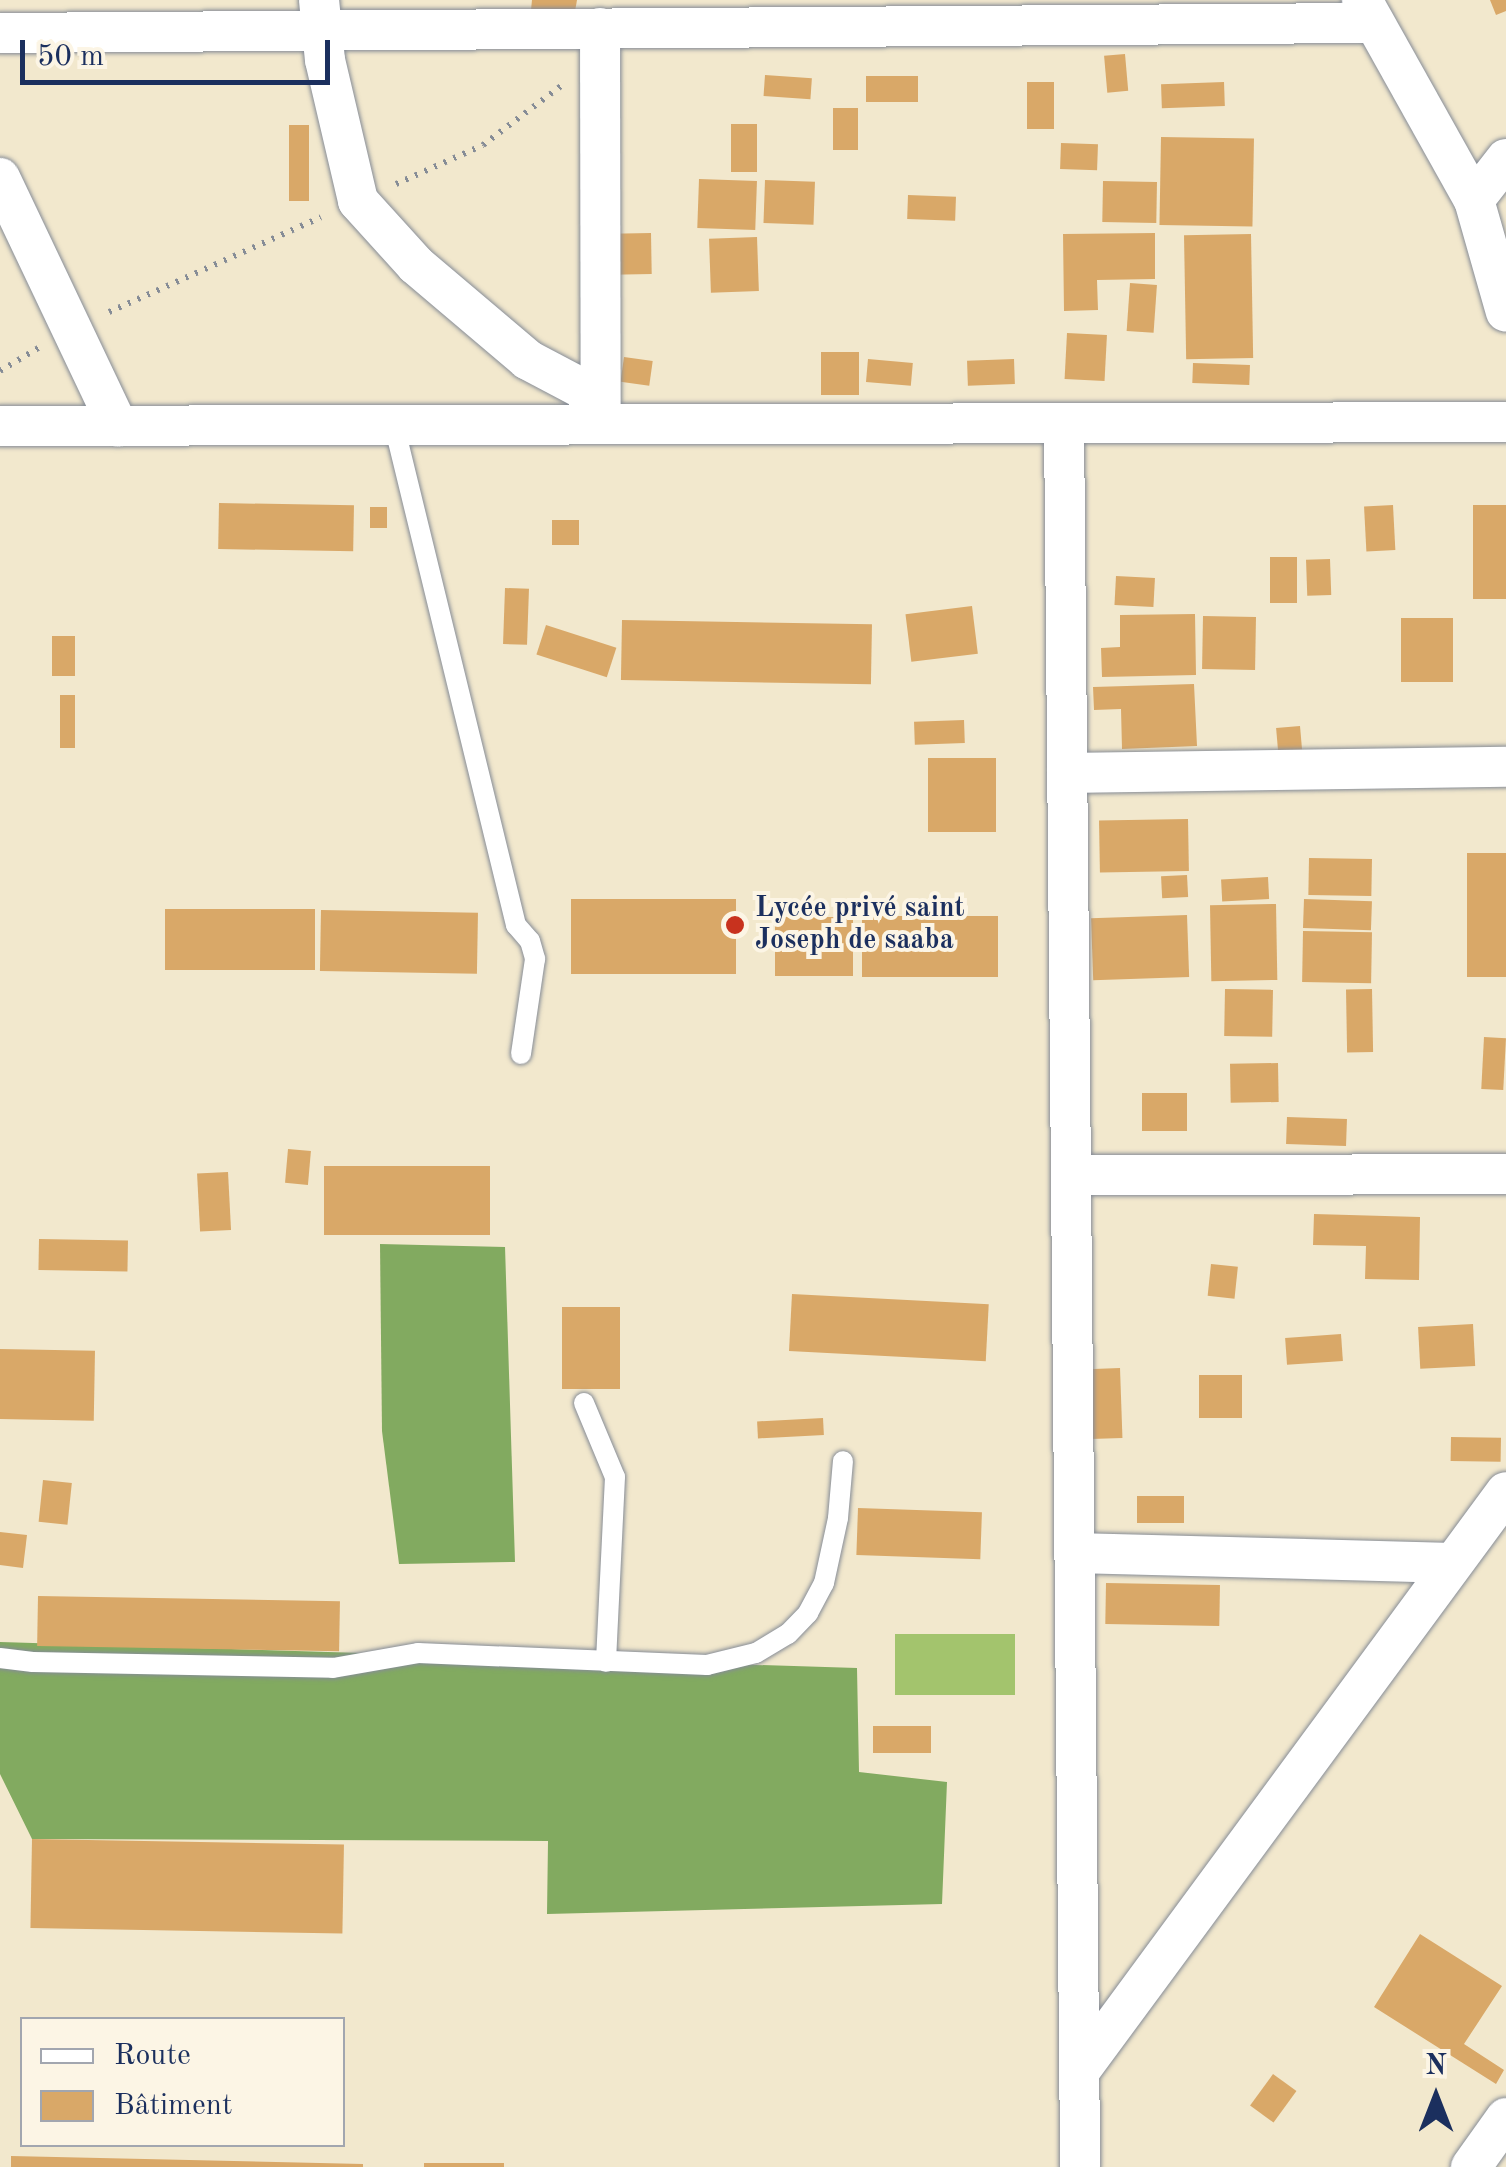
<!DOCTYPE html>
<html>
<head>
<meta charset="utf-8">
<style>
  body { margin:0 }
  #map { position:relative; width:1506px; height:2167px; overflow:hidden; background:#f2e8cd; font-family:"Old Standard TT",serif }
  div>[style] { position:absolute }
  .green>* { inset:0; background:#a3c46d; transform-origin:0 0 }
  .forest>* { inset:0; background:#82aa60 }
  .building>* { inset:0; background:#d9a868; transform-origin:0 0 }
  .path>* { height:6px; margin-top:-3px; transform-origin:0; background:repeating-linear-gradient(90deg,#868c96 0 2.5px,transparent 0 10.5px) }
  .roads { filter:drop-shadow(0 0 2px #868c96) drop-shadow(0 0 2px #868c96) }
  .lane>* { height:20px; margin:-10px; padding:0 10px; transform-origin:10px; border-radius:10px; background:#fff }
  .street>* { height:40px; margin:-20px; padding:0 20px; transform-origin:20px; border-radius:20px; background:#fff }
  .dots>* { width:28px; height:28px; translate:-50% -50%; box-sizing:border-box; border:5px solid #fcf5e5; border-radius:50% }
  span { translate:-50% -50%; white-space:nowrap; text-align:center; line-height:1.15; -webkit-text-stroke:8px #fcf5e5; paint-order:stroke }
  .poi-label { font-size:28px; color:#1b2f5e; font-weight:700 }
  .left { translate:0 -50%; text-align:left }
  .legend { position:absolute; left:20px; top:2017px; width:325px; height:130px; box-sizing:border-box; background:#fcf5e5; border:2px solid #a2a6af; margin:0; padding:12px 18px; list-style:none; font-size:30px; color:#1b2f5e }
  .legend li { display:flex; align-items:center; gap:20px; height:50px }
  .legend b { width:50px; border:2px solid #a2a6af }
  .north { position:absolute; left:1386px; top:2047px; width:100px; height:100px; -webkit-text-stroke:8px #fcf5e5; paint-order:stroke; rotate:0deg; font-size:28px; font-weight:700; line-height:40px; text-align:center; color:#1b2f5e }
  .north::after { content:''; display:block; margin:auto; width:35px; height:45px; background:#1b2f5e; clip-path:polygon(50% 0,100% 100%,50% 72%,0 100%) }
  .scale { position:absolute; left:20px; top:40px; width:310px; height:45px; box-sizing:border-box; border:5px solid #1b2f5e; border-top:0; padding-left:12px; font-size:30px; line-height:35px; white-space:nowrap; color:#1b2f5e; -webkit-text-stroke:8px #fcf5e5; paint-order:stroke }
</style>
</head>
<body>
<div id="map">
  <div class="green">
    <i style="left:895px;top:1634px;width:120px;height:61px"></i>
  </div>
  <div class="forest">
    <i style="clip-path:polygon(380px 1244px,505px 1247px,515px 1562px,399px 1564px,382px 1431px)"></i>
    <i style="clip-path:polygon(0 1642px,857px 1668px,859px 1772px,947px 1782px,942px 1904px,547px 1914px,548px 1841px,32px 1839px,0 1774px)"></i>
  </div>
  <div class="building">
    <i style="clip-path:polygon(532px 0,577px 0,574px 17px,531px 10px)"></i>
    <i style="clip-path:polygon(1490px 0,1506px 0,1506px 11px,1496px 15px)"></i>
    <i style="left:1125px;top:54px;width:37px;height:21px;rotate:85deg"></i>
    <i style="left:765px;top:75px;width:47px;height:21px;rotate:4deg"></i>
    <i style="left:866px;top:76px;width:52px;height:26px"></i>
    <i style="left:1027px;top:82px;width:27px;height:47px"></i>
    <i style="left:1224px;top:82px;width:24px;height:63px;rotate:88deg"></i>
    <i style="left:833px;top:108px;width:25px;height:42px"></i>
    <i style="left:731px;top:124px;width:26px;height:48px"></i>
    <i style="left:289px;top:125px;width:20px;height:76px"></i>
    <i style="left:1161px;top:137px;width:93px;height:88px;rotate:1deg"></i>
    <i style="left:1061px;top:143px;width:37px;height:26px;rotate:2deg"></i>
    <i style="left:699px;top:179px;width:58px;height:49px;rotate:2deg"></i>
    <i style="left:765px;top:180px;width:50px;height:43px;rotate:2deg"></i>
    <i style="left:1103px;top:181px;width:54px;height:41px;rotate:1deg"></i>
    <i style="left:908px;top:195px;width:48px;height:24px;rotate:2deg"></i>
    <i style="left:651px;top:233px;width:41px;height:40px;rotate:89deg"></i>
    <i style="clip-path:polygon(1155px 233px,1155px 279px,1097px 280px,1098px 310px,1064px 311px,1063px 234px)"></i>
    <i style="left:1251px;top:234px;width:124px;height:67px;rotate:89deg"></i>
    <i style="left:757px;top:237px;width:54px;height:48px;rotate:88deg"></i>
    <i style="left:1130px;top:283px;width:27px;height:48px;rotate:4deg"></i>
    <i style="left:1067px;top:333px;width:40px;height:46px;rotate:3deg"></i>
    <i style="left:821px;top:352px;width:38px;height:43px"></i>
    <i style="left:624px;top:357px;width:29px;height:25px;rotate:8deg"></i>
    <i style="left:868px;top:359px;width:45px;height:23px;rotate:5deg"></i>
    <i style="left:1014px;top:359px;width:25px;height:47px;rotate:88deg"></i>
    <i style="left:1193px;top:363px;width:57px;height:20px;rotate:2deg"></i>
    <i style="left:219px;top:503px;width:135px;height:46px;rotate:1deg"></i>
    <i style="left:1393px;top:505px;width:45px;height:29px;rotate:87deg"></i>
    <i style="left:1473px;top:505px;width:33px;height:94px"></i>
    <i style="left:370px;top:507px;width:17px;height:21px"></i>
    <i style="left:579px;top:520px;width:25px;height:27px;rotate:90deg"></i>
    <i style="left:1270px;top:557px;width:27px;height:46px"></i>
    <i style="left:1330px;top:559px;width:36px;height:24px;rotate:88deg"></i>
    <i style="left:1116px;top:576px;width:39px;height:29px;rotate:3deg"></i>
    <i style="left:505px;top:588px;width:24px;height:56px;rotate:2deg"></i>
    <i style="left:972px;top:606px;width:48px;height:67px;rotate:83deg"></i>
    <i style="clip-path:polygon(1195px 614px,1196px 675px,1102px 677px,1101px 648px,1120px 647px,1120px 615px)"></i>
    <i style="left:1203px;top:616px;width:53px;height:53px;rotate:1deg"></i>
    <i style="left:1401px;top:618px;width:52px;height:64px"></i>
    <i style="left:622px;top:620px;width:250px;height:60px;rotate:1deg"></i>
    <i style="left:546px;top:625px;width:74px;height:31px;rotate:18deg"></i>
    <i style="left:52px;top:636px;width:23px;height:40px"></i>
    <i style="clip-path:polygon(1194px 684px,1197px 746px,1122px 749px,1121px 709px,1094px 710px,1093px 687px)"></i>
    <i style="left:60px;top:695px;width:15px;height:53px"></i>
    <i style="left:964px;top:720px;width:23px;height:50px;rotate:88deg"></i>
    <i style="left:1300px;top:726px;width:25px;height:24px;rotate:85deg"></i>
    <i style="left:928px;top:758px;width:68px;height:74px"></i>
    <i style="left:1188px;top:819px;width:52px;height:89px;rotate:89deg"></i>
    <i style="left:1506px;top:853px;width:124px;height:39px;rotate:90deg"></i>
    <i style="left:1309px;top:858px;width:63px;height:37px;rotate:1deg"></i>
    <i style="left:1187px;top:875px;width:22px;height:26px;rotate:87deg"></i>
    <i style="left:1268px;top:877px;width:22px;height:47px;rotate:87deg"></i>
    <i style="left:571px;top:899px;width:165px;height:75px"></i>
    <i style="left:1304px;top:899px;width:68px;height:29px;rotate:2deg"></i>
    <i style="left:1276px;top:904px;width:76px;height:66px;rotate:89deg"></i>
    <i style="left:165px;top:909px;width:150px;height:61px"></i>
    <i style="left:321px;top:910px;width:157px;height:61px;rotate:1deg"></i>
    <i style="left:1187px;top:915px;width:62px;height:96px;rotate:88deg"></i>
    <i style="left:862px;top:916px;width:136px;height:61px"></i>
    <i style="left:775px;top:917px;width:78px;height:59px"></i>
    <i style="left:1303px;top:931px;width:69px;height:51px;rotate:1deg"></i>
    <i style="left:1225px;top:989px;width:48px;height:47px;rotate:1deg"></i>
    <i style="left:1372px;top:989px;width:63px;height:26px;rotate:89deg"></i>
    <i style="left:1484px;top:1037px;width:22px;height:52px;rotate:3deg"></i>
    <i style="left:1278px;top:1063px;width:39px;height:48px;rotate:89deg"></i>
    <i style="left:1142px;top:1093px;width:45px;height:38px"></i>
    <i style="left:1287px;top:1117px;width:60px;height:27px;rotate:2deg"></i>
    <i style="left:288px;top:1149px;width:23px;height:34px;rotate:5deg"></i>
    <i style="left:324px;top:1166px;width:166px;height:69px"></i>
    <i style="left:228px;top:1172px;width:58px;height:31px;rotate:87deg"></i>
    <i style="clip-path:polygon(1314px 1214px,1420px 1217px,1419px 1280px,1365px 1279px,1366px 1246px,1313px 1245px)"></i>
    <i style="left:39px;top:1239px;width:89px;height:31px;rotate:1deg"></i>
    <i style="left:1211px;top:1264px;width:27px;height:32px;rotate:6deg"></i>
    <i style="left:792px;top:1294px;width:197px;height:57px;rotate:3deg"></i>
    <i style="left:562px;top:1307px;width:58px;height:82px"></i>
    <i style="left:1473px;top:1324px;width:42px;height:55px;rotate:87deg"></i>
    <i style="left:1341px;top:1334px;width:27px;height:56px;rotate:86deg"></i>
    <i style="left:0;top:1349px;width:95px;height:70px;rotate:1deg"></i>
    <i style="left:1120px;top:1368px;width:70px;height:40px;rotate:88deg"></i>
    <i style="left:1242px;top:1375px;width:43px;height:43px;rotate:90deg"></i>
    <i style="left:823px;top:1418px;width:17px;height:66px;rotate:87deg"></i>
    <i style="left:1451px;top:1437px;width:50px;height:24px;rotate:1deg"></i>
    <i style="left:43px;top:1480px;width:29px;height:42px;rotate:6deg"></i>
    <i style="left:1137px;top:1496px;width:47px;height:27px"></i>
    <i style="left:858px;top:1508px;width:124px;height:47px;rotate:2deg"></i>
    <i style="clip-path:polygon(0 1532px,27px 1535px,23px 1568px,0 1565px)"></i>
    <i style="left:1106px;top:1583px;width:114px;height:41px;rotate:1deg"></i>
    <i style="left:38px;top:1596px;width:302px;height:50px;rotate:1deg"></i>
    <i style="left:873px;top:1726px;width:58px;height:27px"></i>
    <i style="left:32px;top:1839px;width:312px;height:89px;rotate:1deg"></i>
    <i style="clip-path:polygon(1420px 1934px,1502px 1986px,1464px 2044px,1504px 2070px,1496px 2084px,1374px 2007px)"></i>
    <i style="left:1273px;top:2074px;width:29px;height:39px;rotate:36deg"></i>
    <i style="clip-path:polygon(11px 2156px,363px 2164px,363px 2167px,11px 2167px)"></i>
    <i style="left:424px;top:2163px;width:80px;height:4px"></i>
  </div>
  <div class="path">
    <i style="left:396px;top:184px;width:95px;rotate:-24.1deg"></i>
    <i style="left:483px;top:145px;width:98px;rotate:-37.1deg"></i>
    <i style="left:109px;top:312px;width:232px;rotate:-24.1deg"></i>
    <i style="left:0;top:371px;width:47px;rotate:-31deg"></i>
  </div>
  <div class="roads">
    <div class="lane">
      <i style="left:394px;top:425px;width:515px;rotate:76.29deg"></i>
      <i style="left:516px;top:925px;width:21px;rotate:49deg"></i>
      <i style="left:530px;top:941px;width:19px;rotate:74deg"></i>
      <i style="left:535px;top:959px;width:96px;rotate:98.4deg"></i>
      <i style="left:584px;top:1403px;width:80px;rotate:67.3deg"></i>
      <i style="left:615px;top:1477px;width:185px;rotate:92.8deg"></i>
      <i style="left:0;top:1658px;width:33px;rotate:7deg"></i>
      <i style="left:33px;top:1662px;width:300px;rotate:1.1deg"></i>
      <i style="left:333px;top:1668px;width:86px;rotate:-10deg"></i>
      <i style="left:418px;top:1653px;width:289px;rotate:2.4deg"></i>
      <i style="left:707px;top:1665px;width:50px;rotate:-13.8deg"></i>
      <i style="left:756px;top:1653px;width:37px;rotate:-31deg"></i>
      <i style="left:788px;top:1634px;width:29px;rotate:-46deg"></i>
      <i style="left:808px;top:1613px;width:34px;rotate:-62deg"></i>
      <i style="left:824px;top:1583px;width:66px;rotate:-77.8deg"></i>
      <i style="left:838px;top:1518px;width:57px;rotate:-85deg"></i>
    </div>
    <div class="street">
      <i style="left:319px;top:0;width:60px;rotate:84.3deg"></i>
      <i style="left:325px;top:60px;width:145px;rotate:76.8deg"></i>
      <i style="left:358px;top:201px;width:86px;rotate:47.8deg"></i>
      <i style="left:416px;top:265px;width:147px;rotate:40.3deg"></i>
      <i style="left:528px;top:360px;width:81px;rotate:27.8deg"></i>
      <i style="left:1362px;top:0;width:229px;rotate:60.8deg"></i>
      <i style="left:1474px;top:200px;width:116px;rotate:74.1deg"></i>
      <i style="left:600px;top:28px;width:391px;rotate:89.9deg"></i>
      <i style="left:0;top:33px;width:1374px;rotate:-0.42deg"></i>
      <i style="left:0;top:178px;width:275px;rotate:64.6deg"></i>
      <i style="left:1474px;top:200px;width:52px;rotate:-52deg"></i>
      <i style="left:1064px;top:423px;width:1744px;rotate:89.47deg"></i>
      <i style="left:0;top:426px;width:1506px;rotate:-0.15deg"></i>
      <i style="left:1067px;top:773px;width:439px;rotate:-0.8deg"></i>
      <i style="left:1071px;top:1175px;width:435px;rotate:-0.1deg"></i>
      <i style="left:1074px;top:1553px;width:379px;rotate:1.5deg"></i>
      <i style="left:1079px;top:2072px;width:720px;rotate:-53.64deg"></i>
      <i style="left:1471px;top:2167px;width:60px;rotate:-54.5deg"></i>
    </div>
  </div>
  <div class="dots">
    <i style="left:735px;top:925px;background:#c8321e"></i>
  </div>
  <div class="poi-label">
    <span class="left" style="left:755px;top:925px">Lycée privé saint<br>Joseph de saaba</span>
  </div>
  <ul class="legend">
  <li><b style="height:12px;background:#fff"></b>Route</li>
  <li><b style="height:28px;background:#d9a868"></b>Bâtiment</li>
  </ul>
  <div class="north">N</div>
  <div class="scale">50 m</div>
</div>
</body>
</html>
